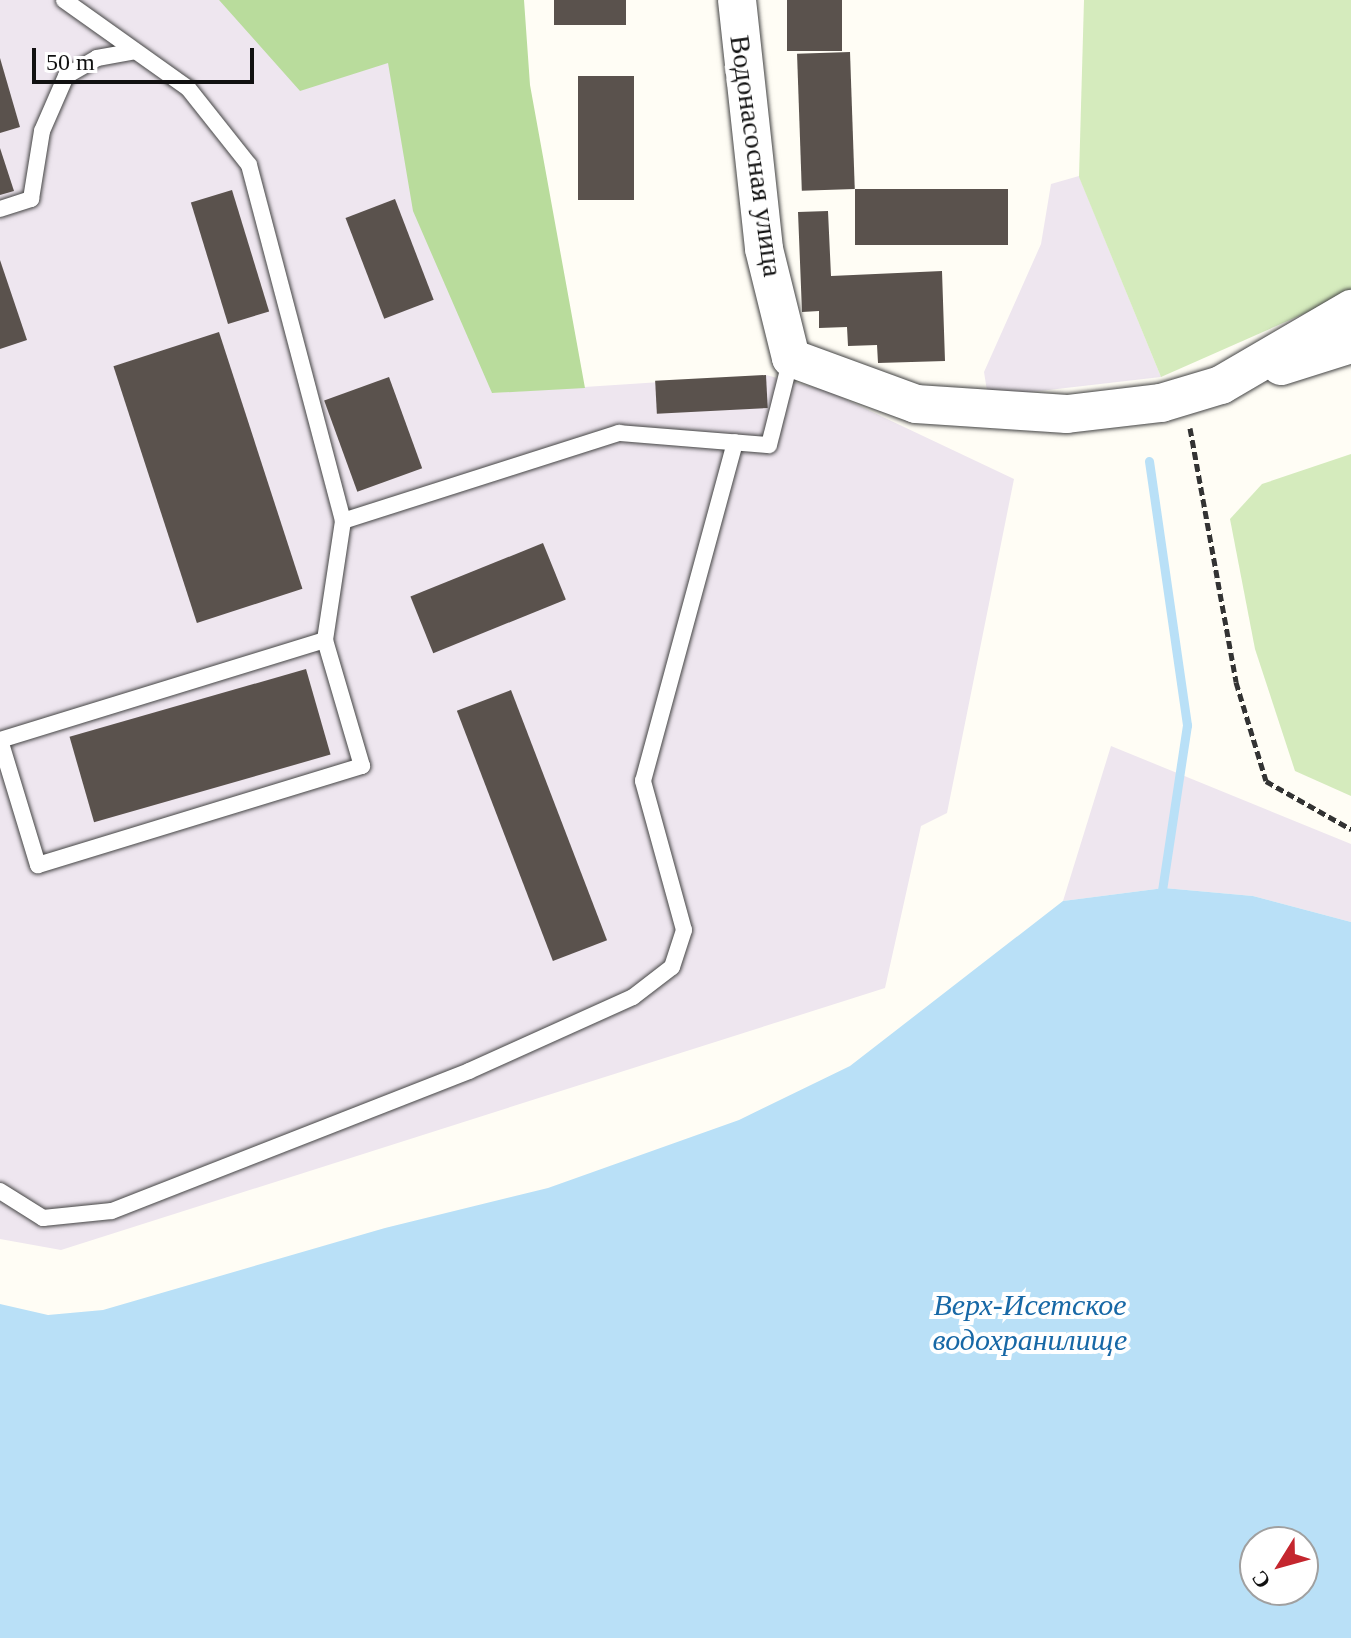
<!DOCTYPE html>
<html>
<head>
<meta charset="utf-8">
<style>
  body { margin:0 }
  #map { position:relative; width:1351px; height:1638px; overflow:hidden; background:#fffdf5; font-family:"Times New Roman",serif }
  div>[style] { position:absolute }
  .industrial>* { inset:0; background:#eee6ef }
  .green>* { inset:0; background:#d5ebbd }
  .forest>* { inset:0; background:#b9dc9c }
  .water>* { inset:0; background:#b9e0f7 }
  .stream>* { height:9px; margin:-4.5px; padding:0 4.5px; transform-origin:4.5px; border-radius:4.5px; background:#b9e0f7 }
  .building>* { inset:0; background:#5a524d; transform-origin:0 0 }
  .path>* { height:5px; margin-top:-2.5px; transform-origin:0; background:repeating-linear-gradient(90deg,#333 0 8px,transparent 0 12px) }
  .roads { filter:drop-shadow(0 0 2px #444) drop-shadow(0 0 2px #444) }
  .service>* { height:16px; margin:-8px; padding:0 8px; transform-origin:8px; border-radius:8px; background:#fff }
  .tertiary>* { height:38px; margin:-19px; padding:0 19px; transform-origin:19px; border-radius:19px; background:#fff }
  span { translate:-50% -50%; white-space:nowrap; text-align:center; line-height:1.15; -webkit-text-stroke:8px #fff; paint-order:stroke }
  .street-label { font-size:28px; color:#111 }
  .water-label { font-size:30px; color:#1768a6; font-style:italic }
  .north { position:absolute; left:1239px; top:1526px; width:80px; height:80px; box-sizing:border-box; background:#fff; border:2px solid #a0a0a0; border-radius:50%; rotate:233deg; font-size:22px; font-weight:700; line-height:32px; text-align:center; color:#111 }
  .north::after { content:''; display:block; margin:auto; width:28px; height:36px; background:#c4262e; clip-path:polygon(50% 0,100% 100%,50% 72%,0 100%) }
  .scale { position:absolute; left:32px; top:48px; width:222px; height:36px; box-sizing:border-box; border:4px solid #111; border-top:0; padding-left:10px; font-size:24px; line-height:28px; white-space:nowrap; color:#111; -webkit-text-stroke:6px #fff; paint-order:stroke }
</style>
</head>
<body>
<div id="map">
  <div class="industrial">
    <i style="clip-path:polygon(0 0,423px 0,492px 393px,766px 375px,828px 391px,1014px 479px,947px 813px,921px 826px,885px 988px,61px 1250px,0 1239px)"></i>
    <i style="clip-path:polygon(1079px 176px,1161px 377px,988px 397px,984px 372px,1041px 244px,1051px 184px)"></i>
    <i style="clip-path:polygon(1111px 746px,1351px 844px,1351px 922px,1253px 896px,1164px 888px,1063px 901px)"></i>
  </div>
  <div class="green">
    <i style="clip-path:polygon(1084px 0,1351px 0,1351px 293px,1161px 377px,1079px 177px)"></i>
    <i style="clip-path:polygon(1351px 454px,1351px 796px,1295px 771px,1255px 649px,1230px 519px,1262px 484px)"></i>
  </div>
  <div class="forest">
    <i style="clip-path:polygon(219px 0,524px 0,530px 85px,585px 388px,492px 393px,413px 211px,388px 63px,300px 91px)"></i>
  </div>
  <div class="water">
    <i style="clip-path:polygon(evenodd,1164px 888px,1253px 896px,1351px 922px,1351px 1638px,0 1638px,0 1304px,48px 1315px,103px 1310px,385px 1228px,548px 1188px,739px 1120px,850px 1066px,1063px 901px,1164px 888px,1255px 1542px,1303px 1542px,1303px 1590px,1255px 1590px,1255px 1542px)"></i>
  </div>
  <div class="stream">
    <i style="left:1149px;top:461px;width:267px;rotate:81.8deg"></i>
    <i style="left:1187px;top:725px;width:173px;rotate:98.6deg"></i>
  </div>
  <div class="building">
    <i style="left:554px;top:0;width:72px;height:25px"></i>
    <i style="left:787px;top:0;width:55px;height:51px"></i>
    <i style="left:850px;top:52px;width:137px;height:53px;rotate:88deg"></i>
    <i style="clip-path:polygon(0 58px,20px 127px,0 133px)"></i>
    <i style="left:634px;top:76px;width:124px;height:56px;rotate:90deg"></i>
    <i style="clip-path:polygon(0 148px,14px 191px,0 195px)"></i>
    <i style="left:855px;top:189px;width:153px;height:56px"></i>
    <i style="left:232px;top:190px;width:127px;height:43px;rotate:73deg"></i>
    <i style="left:395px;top:199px;width:108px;height:53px;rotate:69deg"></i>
    <i style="clip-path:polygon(828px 211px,831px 276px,942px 271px,945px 361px,878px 363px,877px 345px,848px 346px,847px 327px,819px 328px,819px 311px,802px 312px,798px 212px)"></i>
    <i style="clip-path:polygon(0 260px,27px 340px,0 349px)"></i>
    <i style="left:219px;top:332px;width:270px;height:111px;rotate:72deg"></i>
    <i style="left:766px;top:375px;width:33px;height:111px;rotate:87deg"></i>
    <i style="left:389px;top:377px;width:97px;height:69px;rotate:70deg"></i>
    <i style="left:543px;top:543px;width:61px;height:143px;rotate:68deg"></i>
    <i style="left:306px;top:669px;width:89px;height:246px;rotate:74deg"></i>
    <i style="left:511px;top:690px;width:268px;height:58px;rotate:69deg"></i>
  </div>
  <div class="path">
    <i style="left:1190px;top:428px;width:258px;rotate:79.7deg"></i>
    <i style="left:1236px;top:682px;width:103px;rotate:73.1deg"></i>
    <i style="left:1266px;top:781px;width:98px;rotate:29.5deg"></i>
  </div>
  <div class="roads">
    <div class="service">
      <i style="left:64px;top:0;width:152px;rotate:35.4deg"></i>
      <i style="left:188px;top:88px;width:98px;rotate:51.6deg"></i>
      <i style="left:249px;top:165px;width:368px;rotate:75.2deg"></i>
      <i style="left:0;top:209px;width:33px;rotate:-18deg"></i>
      <i style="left:31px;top:199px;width:69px;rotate:-80.8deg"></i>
      <i style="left:42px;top:131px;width:60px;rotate:-66.4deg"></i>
      <i style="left:66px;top:76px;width:36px;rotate:-30deg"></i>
      <i style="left:97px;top:58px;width:39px;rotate:-10deg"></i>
      <i style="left:0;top:740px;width:131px;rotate:73.1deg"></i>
      <i style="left:38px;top:865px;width:339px;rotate:-17deg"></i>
      <i style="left:362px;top:766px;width:131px;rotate:-106.4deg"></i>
      <i style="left:325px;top:640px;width:120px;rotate:-81.4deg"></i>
      <i style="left:343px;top:521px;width:290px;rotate:-17.7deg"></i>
      <i style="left:619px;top:433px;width:150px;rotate:4.6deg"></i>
      <i style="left:769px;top:445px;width:90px;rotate:-75.8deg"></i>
      <i style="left:0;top:740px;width:340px;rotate:-17.1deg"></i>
      <i style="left:0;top:1191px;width:51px;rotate:32.1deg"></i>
      <i style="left:43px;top:1218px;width:69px;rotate:-5.8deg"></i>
      <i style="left:112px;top:1211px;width:383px;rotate:-21.4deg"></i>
      <i style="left:469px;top:1071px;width:180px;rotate:-24.3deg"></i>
      <i style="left:633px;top:997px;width:49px;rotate:-37.6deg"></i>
      <i style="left:672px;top:967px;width:39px;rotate:-72deg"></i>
      <i style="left:684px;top:930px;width:155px;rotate:-105.4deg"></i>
      <i style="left:643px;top:781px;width:351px;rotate:-74.8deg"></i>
    </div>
    <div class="tertiary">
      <i style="left:737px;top:0;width:250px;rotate:83.8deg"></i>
      <i style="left:764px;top:249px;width:112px;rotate:76.1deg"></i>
      <i style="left:791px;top:358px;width:133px;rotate:20.2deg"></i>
      <i style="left:916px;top:404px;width:151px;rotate:3.8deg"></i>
      <i style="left:1067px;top:414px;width:95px;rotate:-6.7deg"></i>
      <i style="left:1161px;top:403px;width:63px;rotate:-16.7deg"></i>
      <i style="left:1221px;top:385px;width:151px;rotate:-30.3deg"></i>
      <i style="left:1281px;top:366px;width:73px;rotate:-17.4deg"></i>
    </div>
  </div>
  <div class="street-label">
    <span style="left:756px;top:156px;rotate:82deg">Водонасосная улица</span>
  </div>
  <div class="water-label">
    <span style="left:1030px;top:1322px">Верх-Исетское<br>водохранилище</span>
  </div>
  <div class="north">С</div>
  <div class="scale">50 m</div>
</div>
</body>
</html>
